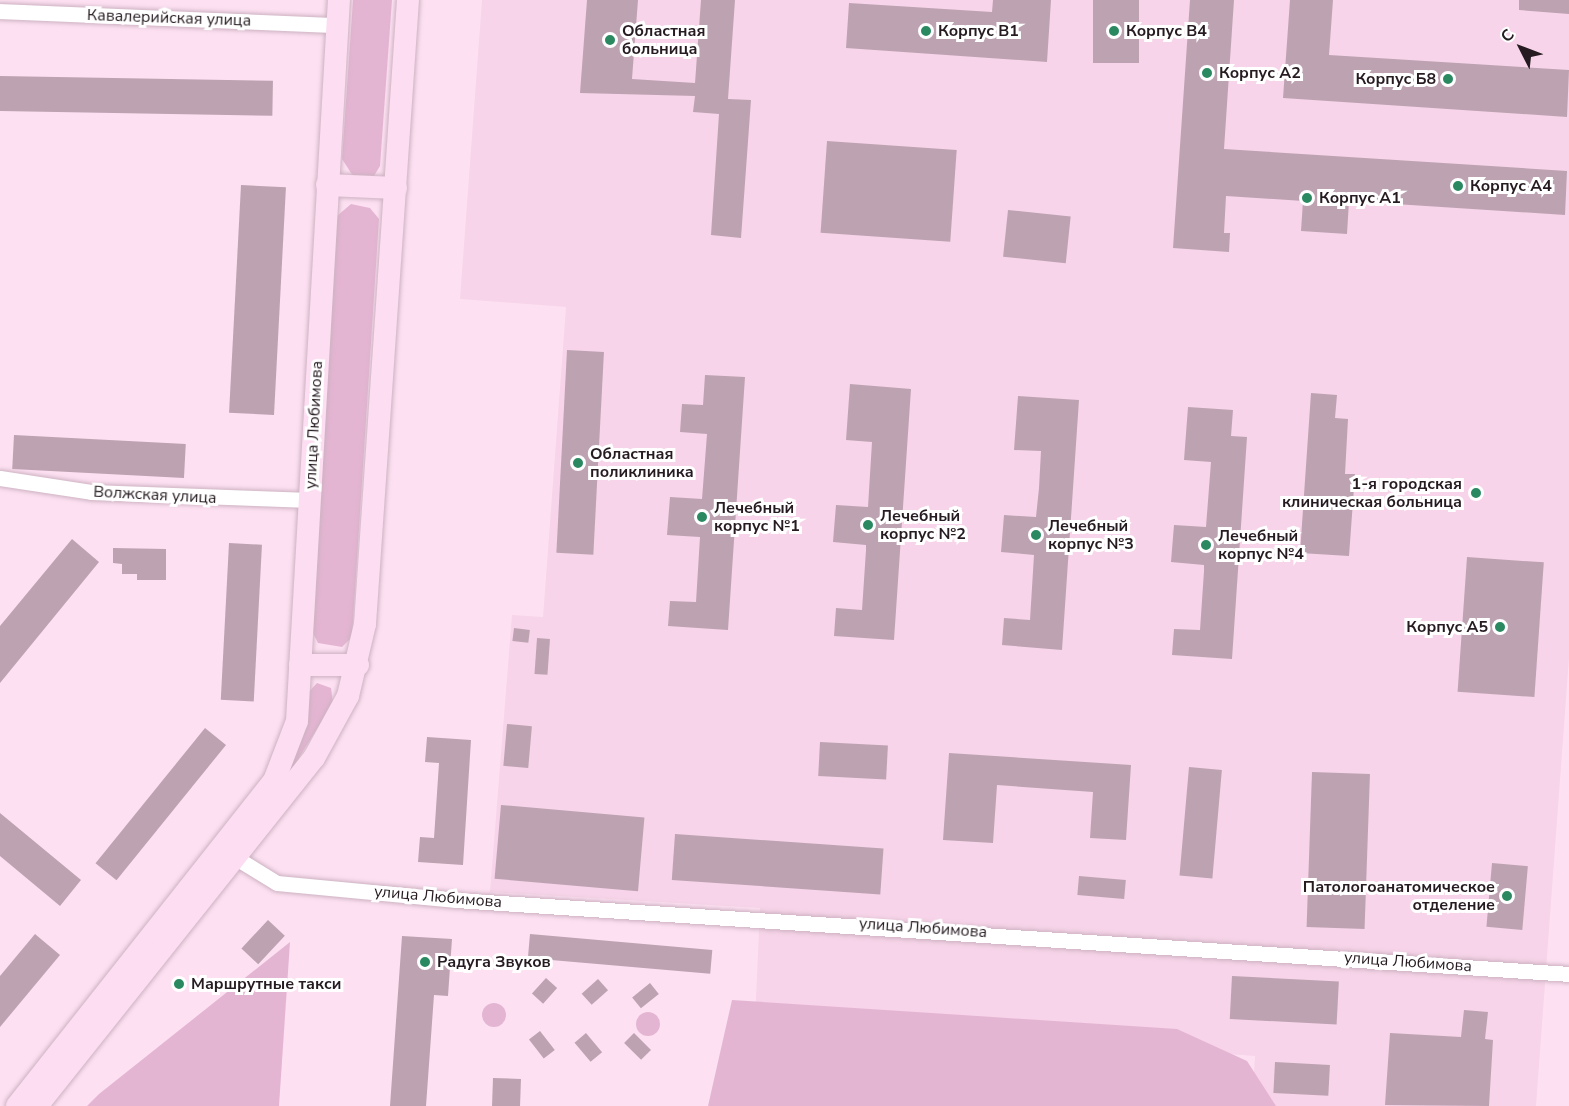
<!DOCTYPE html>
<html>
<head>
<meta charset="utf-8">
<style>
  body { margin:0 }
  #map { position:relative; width:1569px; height:1106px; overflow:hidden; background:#fde1f2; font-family:"Nunito Sans",sans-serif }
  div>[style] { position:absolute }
  .built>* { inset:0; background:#f7d4e9 }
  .green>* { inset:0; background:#e4b5d2 }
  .round { border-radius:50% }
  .building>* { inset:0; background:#bda2b2; transform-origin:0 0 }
  .roads { filter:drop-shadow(0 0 2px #cdb2c2) drop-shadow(0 0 2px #cdb2c2) }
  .street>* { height:15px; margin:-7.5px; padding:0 7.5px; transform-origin:7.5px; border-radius:7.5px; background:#fff }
  .secondary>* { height:22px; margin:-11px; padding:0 11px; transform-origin:11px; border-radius:11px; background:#fcddf1 }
  .dots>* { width:16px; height:16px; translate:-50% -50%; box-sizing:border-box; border:3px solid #fff; border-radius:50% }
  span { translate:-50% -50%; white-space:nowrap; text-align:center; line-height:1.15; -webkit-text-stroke:6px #fff; paint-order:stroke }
  .street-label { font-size:16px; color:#251b21 }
  .poi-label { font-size:16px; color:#251b21; font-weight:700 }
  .left { translate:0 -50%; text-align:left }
  .right { translate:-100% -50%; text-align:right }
  .north { position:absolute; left:1491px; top:18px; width:60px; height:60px; -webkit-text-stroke:4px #fff; paint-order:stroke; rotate:312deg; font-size:16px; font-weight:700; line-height:24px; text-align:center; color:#251b21 }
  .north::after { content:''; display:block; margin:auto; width:21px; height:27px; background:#251b21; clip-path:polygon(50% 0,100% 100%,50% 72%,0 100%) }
</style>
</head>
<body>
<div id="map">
  <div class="built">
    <i style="clip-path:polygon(482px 0,1569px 0,1569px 658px,1536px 1106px,1252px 1106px,1255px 1056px,755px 1020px,760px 908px,490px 892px,512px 615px,543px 617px,566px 307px,460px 299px)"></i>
  </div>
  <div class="green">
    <i style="clip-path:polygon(353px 0,392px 0,380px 166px,374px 176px,355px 179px,342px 159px)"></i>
    <i style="clip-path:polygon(351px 204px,370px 208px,379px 219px,352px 637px,342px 647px,318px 643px,313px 633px,337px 216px)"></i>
    <i style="clip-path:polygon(317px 683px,331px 688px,333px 703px,290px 772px,308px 693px)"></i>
    <i style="clip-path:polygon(290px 942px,279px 1106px,87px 1106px,99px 1094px)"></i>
    <i style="clip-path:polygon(732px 1000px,1177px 1029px,1247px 1061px,1276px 1106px,708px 1106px)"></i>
    <i class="round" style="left:482px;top:1003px;width:24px;height:24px"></i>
    <i class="round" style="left:636px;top:1012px;width:24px;height:24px"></i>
  </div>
  <div class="building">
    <i style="clip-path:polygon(587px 0,638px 0,632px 79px,695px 83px,701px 0,735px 0,728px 99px,751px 100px,741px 238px,711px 235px,719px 114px,693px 112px,695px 96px,580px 93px)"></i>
    <i style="clip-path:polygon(993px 0,1051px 0,1047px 62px,846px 48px,849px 3px,992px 12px)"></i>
    <i style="left:1093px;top:0;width:46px;height:63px"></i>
    <i style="clip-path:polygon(1190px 0,1234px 0,1224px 149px,1567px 171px,1565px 215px,1349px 201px,1347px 234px,1301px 231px,1303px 201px,1226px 196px,1224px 233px,1230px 233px,1229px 252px,1173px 248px)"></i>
    <i style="clip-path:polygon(1290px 0,1333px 0,1329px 55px,1569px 70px,1567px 117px,1283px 98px)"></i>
    <i style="clip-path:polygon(1519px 0,1569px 0,1569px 14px,1519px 10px)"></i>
    <i style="left:0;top:76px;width:273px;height:35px;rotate:1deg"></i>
    <i style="left:827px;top:141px;width:130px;height:92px;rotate:4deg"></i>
    <i style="left:241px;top:185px;width:45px;height:228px;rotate:3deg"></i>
    <i style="left:1008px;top:210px;width:63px;height:47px;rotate:6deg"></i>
    <i style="left:567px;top:350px;width:37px;height:203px;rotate:3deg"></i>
    <i style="clip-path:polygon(705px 375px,745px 377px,728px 630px,668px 626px,670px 601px,696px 602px,700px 537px,667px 535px,670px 497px,702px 499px,707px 434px,680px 432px,682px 404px,703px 405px)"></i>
    <i style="clip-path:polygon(850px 384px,911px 389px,894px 640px,834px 636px,836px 608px,862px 610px,866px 550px,866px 545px,833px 542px,836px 505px,868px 507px,872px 442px,846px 440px)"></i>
    <i style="clip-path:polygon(1311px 393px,1337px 395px,1335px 418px,1348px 419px,1345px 474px,1355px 474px,1349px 556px,1300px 553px)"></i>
    <i style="clip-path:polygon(1018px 396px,1079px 400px,1062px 650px,1002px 645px,1004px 618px,1030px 620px,1034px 555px,1001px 552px,1004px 515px,1036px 517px,1039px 488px,1041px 451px,1014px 450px)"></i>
    <i style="clip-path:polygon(1188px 407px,1233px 410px,1231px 436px,1247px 437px,1232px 659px,1172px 655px,1174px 629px,1200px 630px,1204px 571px,1204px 565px,1171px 562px,1174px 525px,1206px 527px,1211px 462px,1184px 460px)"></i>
    <i style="left:14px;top:435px;width:172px;height:34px;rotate:3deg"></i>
    <i style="clip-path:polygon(72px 539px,99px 562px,0 683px,0 626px)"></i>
    <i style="left:229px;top:543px;width:33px;height:157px;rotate:3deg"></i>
    <i style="clip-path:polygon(113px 548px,166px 549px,166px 580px,137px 580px,137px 574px,122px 574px,122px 564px,113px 563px)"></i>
    <i style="left:1467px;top:557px;width:77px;height:135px;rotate:4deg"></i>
    <i style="left:514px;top:628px;width:16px;height:13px;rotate:7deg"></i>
    <i style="left:537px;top:638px;width:13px;height:36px;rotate:4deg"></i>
    <i style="left:507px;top:724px;width:25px;height:42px;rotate:5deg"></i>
    <i style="left:205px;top:728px;width:27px;height:174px;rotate:39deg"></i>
    <i style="clip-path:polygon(427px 737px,471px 740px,463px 865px,418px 862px,420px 837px,434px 838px,439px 763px,425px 762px)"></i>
    <i style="left:820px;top:742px;width:68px;height:34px;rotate:3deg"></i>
    <i style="clip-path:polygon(949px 753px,1131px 765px,1126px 840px,1090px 838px,1093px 792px,997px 785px,993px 843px,943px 840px)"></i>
    <i style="left:1189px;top:767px;width:33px;height:109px;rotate:5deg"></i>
    <i style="left:1312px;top:772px;width:58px;height:155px;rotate:2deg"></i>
    <i style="left:501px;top:805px;width:144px;height:74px;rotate:5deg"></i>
    <i style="clip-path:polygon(0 813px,81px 880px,60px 906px,0 856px)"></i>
    <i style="left:675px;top:834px;width:209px;height:46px;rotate:4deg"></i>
    <i style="left:1492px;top:863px;width:36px;height:64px;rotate:5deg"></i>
    <i style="left:1079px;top:876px;width:47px;height:19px;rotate:5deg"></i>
    <i style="left:268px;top:920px;width:23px;height:39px;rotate:43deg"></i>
    <i style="clip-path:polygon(35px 934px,60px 955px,0 1027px,0 976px)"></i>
    <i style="left:530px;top:934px;width:183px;height:24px;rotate:5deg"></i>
    <i style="clip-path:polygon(402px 936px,452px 939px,448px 996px,434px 995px,426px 1106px,390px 1106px)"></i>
    <i style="left:1232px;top:976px;width:107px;height:43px;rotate:3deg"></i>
    <i style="left:546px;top:978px;width:15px;height:21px;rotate:42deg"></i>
    <i style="left:598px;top:979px;width:15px;height:22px;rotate:48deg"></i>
    <i style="left:650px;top:983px;width:14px;height:23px;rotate:51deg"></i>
    <i style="clip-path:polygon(1464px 1010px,1488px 1012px,1485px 1039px,1493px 1040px,1489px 1106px,1385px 1105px,1390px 1033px,1461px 1037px)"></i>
    <i style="left:540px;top:1031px;width:24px;height:14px;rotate:52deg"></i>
    <i style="left:586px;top:1033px;width:25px;height:15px;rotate:50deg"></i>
    <i style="left:634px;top:1033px;width:24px;height:14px;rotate:45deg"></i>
    <i style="left:1275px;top:1062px;width:55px;height:31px;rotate:3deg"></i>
    <i style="left:493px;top:1078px;width:28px;height:28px;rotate:2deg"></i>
  </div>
  <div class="roads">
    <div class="street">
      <i style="left:0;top:11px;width:337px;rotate:2.4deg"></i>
      <i style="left:0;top:478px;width:92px;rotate:8.7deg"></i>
      <i style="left:91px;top:492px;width:219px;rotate:2.1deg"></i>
      <i style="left:228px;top:853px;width:57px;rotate:31.5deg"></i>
      <i style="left:277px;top:883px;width:180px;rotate:5.4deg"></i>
      <i style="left:456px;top:900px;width:1115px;rotate:3.8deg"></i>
    </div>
    <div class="secondary">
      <i style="left:327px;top:185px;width:69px;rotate:2.5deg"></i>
      <i style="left:300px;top:665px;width:58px"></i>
      <i style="left:17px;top:1106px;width:414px;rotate:-51.7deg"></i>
      <i style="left:274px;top:781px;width:64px;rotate:-69deg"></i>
      <i style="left:297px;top:721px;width:722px;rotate:-86.67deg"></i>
      <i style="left:37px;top:1106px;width:445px;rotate:-51.5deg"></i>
      <i style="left:314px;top:758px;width:71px;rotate:-61.3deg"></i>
      <i style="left:348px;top:696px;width:74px;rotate:-76.7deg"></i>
      <i style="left:365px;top:624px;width:625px;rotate:-86.06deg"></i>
    </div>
  </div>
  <div class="dots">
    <i style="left:926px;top:31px;background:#2a8961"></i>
    <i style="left:1114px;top:31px;background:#2a8961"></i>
    <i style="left:610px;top:40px;background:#2a8961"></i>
    <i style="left:1207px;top:73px;background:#2a8961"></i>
    <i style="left:1448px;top:79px;background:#2a8961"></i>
    <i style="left:1458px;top:186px;background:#2a8961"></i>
    <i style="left:1307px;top:198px;background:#2a8961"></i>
    <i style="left:578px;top:463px;background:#2a8961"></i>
    <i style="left:1476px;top:493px;background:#2a8961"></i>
    <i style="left:702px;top:517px;background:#2a8961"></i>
    <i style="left:868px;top:525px;background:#2a8961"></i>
    <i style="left:1036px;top:535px;background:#2a8961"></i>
    <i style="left:1206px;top:545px;background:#2a8961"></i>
    <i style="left:1500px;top:627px;background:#2a8961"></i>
    <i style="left:1507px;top:896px;background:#2a8961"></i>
    <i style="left:425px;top:962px;background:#2a8961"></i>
    <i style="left:179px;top:984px;background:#2a8961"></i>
  </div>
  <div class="street-label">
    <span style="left:169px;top:18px;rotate:2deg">Кавалерийская улица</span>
    <span style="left:314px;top:425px;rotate:-87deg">улица Любимова</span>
    <span style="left:155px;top:495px;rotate:3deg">Волжская улица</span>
    <span style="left:438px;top:897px;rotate:5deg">улица Любимова</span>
    <span style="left:923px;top:928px;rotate:4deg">улица Любимова</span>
    <span style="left:1408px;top:962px;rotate:4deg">улица Любимова</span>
  </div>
  <div class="poi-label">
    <span class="left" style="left:622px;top:40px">Областная<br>больница</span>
    <span class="left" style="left:938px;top:31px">Корпус В1</span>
    <span class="left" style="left:1126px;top:31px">Корпус В4</span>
    <span class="left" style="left:1219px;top:73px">Корпус А2</span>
    <span class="right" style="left:1436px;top:79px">Корпус Б8</span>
    <span class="left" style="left:1470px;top:186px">Корпус А4</span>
    <span class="left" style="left:1319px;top:198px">Корпус А1</span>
    <span class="left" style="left:590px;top:463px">Областная<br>поликлиника</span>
    <span class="right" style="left:1462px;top:493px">1-я городская<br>клиническая больница</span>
    <span class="left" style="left:714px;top:517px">Лечебный<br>корпус №1</span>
    <span class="left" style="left:880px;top:525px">Лечебный<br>корпус №2</span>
    <span class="left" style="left:1048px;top:535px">Лечебный<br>корпус №3</span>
    <span class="left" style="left:1218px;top:545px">Лечебный<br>корпус №4</span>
    <span class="right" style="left:1488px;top:627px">Корпус А5</span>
    <span class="right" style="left:1495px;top:896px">Патологоанатомическое<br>отделение</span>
    <span class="left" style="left:437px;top:962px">Радуга Звуков</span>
    <span class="left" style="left:191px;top:984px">Маршрутные такси</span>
  </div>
  <div class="north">С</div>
</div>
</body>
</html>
